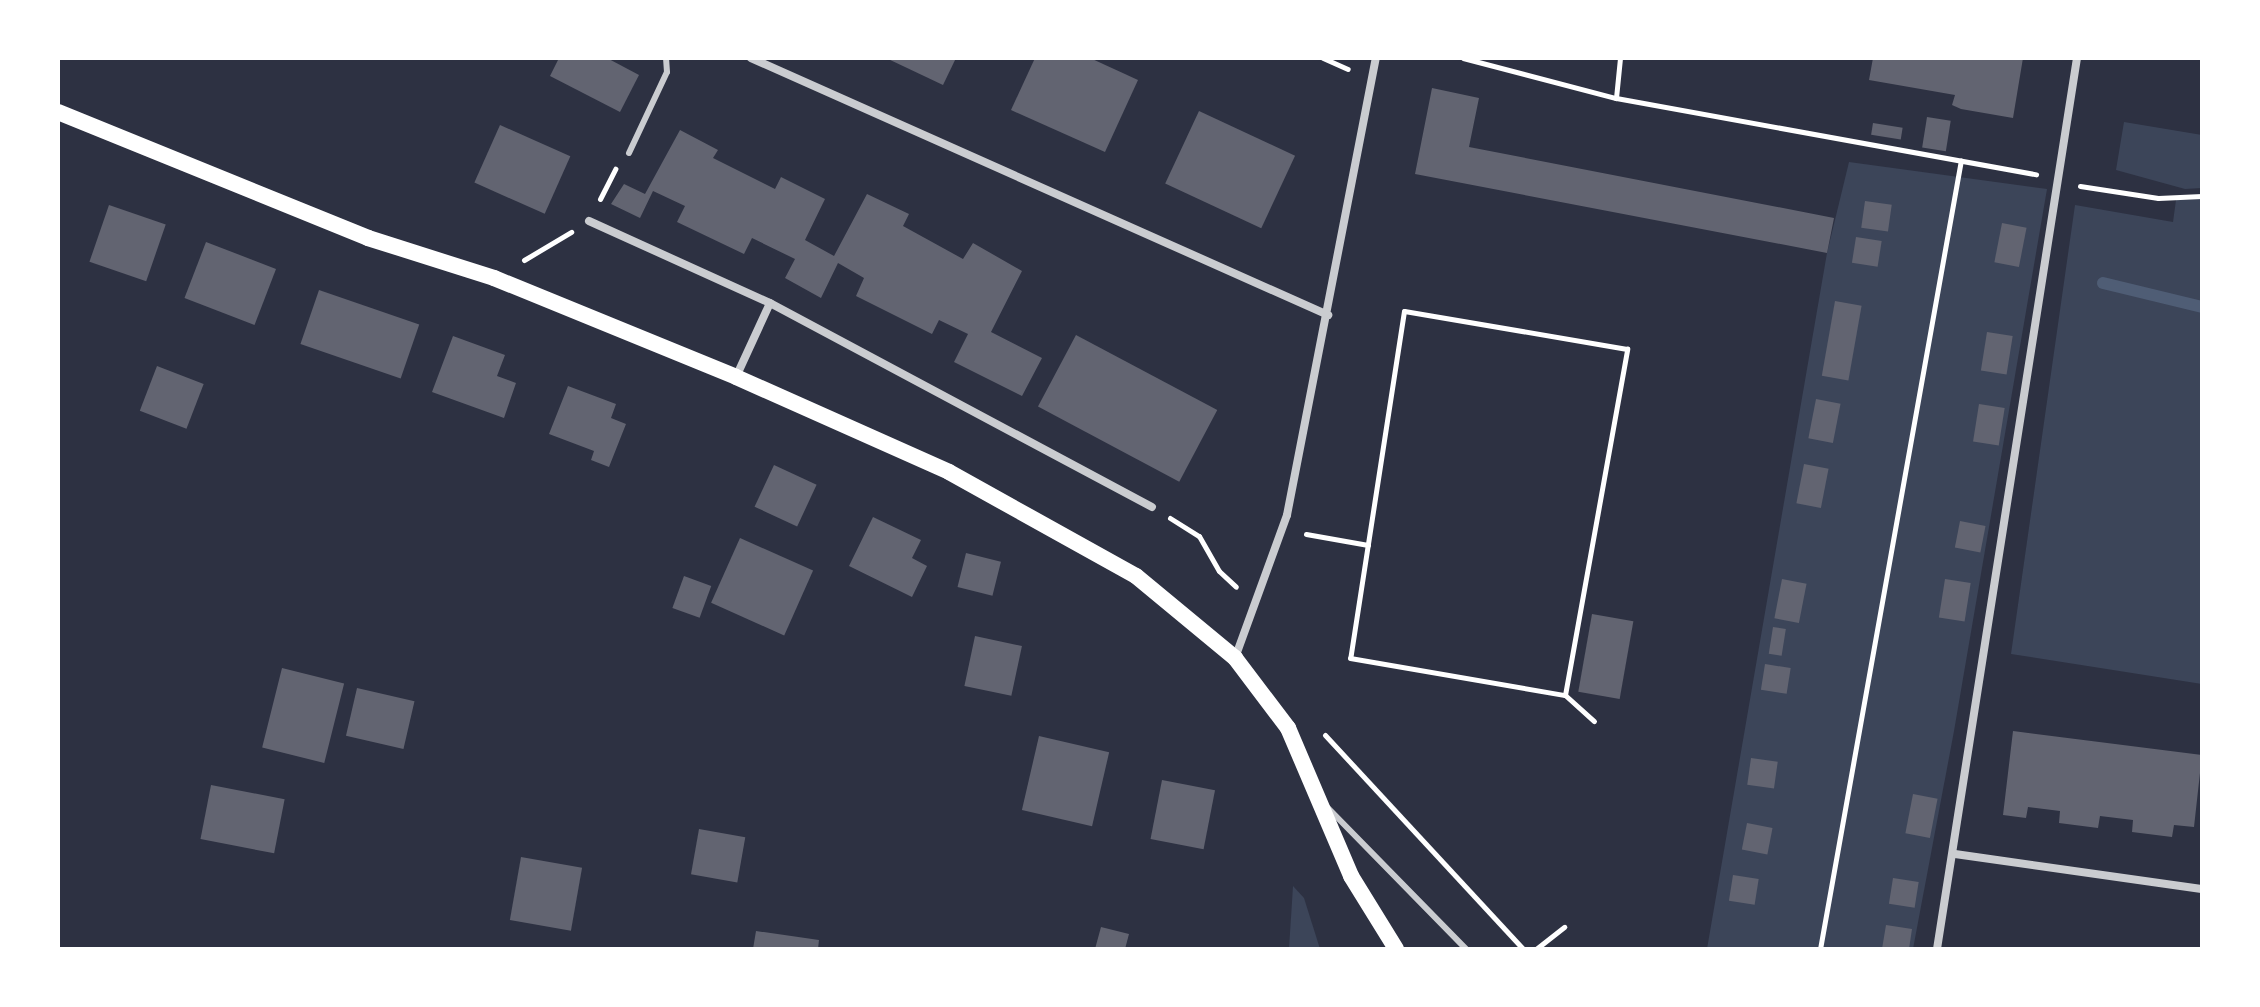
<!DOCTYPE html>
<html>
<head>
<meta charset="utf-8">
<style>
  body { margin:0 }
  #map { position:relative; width:2260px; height:1007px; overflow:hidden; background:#2d3142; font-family:Roboto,sans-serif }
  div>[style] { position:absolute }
  .green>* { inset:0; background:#3c4559 }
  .stream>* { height:12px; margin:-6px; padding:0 6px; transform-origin:6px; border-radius:6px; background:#4f5d75 }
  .building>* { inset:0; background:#626471; transform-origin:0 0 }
  .path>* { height:5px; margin:-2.5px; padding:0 2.5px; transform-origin:2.5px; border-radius:2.5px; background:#fff }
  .service>* { height:6px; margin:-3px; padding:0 3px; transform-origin:3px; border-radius:3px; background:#caccd0 }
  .minor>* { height:8px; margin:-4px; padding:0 4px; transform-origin:4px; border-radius:4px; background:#caccd0 }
  .secondary>* { height:16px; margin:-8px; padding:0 8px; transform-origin:8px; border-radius:8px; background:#fff }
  span { translate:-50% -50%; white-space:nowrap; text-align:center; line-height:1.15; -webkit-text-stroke:8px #fff; paint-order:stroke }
  .frame { position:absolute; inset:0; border:60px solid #fff; pointer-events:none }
</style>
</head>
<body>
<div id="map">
  <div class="green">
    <i style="clip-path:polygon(2124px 122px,2202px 135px,2202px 188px,2185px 189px,2116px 170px)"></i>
    <i style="clip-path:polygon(1849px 162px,2047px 189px,1954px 731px,1913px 949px,1707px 949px,1827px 253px)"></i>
    <i style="clip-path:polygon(2202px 199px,2202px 684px,2011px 654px,2075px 205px,2173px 222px,2176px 200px)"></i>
    <i style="clip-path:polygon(1293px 886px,1304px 898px,1320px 949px,1289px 949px)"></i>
  </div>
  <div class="stream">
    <i style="left:2103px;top:283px;width:102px;rotate:13.6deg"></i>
  </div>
  <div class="building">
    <i style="clip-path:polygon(559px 58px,607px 58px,639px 75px,620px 112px,550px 76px)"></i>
    <i style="clip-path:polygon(886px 58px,956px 58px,943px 85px)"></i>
    <i style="clip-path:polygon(1035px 58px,1090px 58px,1138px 80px,1105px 152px,1011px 110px)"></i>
    <i style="clip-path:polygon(1873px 58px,2023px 58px,2013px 118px,1961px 109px,1952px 105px,1955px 95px,1869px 80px)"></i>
    <i style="clip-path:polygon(1432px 88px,1479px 98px,1469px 147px,1834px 218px,1827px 253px,1415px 174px)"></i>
    <i style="left:1199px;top:111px;width:106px;height:80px;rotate:25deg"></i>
    <i style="left:1927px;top:117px;width:24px;height:31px;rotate:9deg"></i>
    <i style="left:1873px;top:123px;width:30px;height:12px;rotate:9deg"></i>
    <i style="left:500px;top:125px;width:77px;height:63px;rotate:24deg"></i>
    <i style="clip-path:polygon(680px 130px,718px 150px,713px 158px,775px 189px,781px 177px,825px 199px,805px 240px,834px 256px,867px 194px,909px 214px,903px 226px,963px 259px,973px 243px,1022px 271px,991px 332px,1042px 358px,1022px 396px,954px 362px,968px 334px,939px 320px,932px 334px,856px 296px,864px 278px,838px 263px,821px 298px,785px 278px,795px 259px,752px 238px,744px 254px,677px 222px,685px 206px,653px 191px,640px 218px,611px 204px,624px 184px,645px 194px)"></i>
    <i style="left:1865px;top:201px;width:27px;height:27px;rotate:8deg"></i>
    <i style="left:109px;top:205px;width:60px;height:60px;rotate:19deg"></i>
    <i style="left:2002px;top:223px;width:25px;height:40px;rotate:11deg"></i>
    <i style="left:1856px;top:237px;width:26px;height:26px;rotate:9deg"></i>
    <i style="left:206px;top:242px;width:75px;height:60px;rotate:21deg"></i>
    <i style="left:319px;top:290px;width:106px;height:57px;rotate:19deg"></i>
    <i style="left:1835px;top:301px;width:27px;height:76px;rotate:10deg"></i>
    <i style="left:1987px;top:332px;width:26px;height:39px;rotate:9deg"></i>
    <i style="left:1076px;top:335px;width:160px;height:81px;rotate:28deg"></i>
    <i style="clip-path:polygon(453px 336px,505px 355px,497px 376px,516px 383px,504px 418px,432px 392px)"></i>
    <i style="left:157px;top:366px;width:50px;height:48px;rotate:21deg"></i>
    <i style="clip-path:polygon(568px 386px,616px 404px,611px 418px,626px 424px,609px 467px,591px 460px,594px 451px,549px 434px)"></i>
    <i style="left:1816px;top:399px;width:25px;height:40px;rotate:11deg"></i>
    <i style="left:1979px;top:404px;width:26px;height:38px;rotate:9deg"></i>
    <i style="left:1804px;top:464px;width:25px;height:40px;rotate:11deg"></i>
    <i style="left:774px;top:465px;width:47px;height:46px;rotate:25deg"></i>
    <i style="clip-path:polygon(873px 517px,921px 540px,912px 558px,927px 566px,912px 597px,849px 566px)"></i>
    <i style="left:1960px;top:521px;width:26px;height:27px;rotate:11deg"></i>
    <i style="left:740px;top:538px;width:80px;height:71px;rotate:24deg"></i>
    <i style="left:966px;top:553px;width:36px;height:35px;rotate:14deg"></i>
    <i style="left:684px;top:576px;width:29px;height:34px;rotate:20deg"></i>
    <i style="left:1782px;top:579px;width:25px;height:40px;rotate:11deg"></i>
    <i style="left:1945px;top:579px;width:26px;height:39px;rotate:9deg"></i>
    <i style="left:1592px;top:614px;width:42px;height:79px;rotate:10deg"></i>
    <i style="left:1773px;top:627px;width:13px;height:27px;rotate:9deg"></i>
    <i style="left:975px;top:636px;width:48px;height:51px;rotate:12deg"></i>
    <i style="left:1765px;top:664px;width:26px;height:26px;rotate:9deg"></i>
    <i style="left:282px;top:668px;width:64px;height:82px;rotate:14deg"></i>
    <i style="left:357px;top:688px;width:59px;height:49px;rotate:13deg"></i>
    <i style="clip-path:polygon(2013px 731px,2202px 755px,2194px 827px,2174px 825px,2172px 837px,2132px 832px,2133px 820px,2100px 816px,2098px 828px,2059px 823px,2060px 811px,2028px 807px,2026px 818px,2003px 815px)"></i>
    <i style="left:1039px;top:736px;width:72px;height:76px;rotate:13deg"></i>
    <i style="left:1751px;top:758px;width:27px;height:27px;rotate:8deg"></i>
    <i style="left:1162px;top:780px;width:54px;height:60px;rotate:11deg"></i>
    <i style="left:211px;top:785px;width:75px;height:55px;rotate:11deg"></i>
    <i style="left:1913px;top:794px;width:25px;height:40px;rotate:11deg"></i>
    <i style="left:1747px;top:823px;width:26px;height:27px;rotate:11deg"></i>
    <i style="left:699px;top:829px;width:47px;height:46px;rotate:10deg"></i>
    <i style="left:521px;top:857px;width:62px;height:64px;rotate:10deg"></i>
    <i style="left:1733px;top:875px;width:26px;height:26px;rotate:9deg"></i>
    <i style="left:1893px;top:878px;width:26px;height:26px;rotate:9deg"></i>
    <i style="clip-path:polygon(1886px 925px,1912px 929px,1909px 949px,1882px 949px)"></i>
    <i style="clip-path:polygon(1101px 927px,1129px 934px,1125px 949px,1095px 949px)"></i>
    <i style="clip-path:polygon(756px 931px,819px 940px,818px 949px,753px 949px)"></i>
  </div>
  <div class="path">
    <i style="left:1323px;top:58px;width:27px;rotate:24deg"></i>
    <i style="left:1463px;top:58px;width:158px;rotate:14.7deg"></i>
    <i style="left:1616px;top:98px;width:427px;rotate:10.3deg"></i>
    <i style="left:1616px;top:98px;width:40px;rotate:-84.3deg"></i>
    <i style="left:2080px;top:186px;width:79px;rotate:8.7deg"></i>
    <i style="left:2158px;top:198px;width:44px;rotate:-2.6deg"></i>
    <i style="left:600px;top:199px;width:34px;rotate:-63deg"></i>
    <i style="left:524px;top:260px;width:55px;rotate:-30.8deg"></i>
    <i style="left:1170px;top:518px;width:34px;rotate:32deg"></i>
    <i style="left:1199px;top:536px;width:40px;rotate:60.3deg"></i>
    <i style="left:1219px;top:571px;width:23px;rotate:43deg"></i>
    <i style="left:1306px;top:534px;width:63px;rotate:10.1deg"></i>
    <i style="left:1565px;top:695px;width:352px;rotate:-79.8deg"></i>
    <i style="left:1627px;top:349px;width:226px;rotate:-170.3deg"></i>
    <i style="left:1404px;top:311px;width:351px;rotate:98.8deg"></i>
    <i style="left:1350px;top:658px;width:218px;rotate:9.8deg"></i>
    <i style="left:1565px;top:695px;width:39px;rotate:42deg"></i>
    <i style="left:1325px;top:735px;width:292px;rotate:47.2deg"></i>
    <i style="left:1536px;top:949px;width:36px;rotate:-38deg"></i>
    <i style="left:1820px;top:949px;width:801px;rotate:-79.87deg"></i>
  </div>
  <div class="service">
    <i style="left:629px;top:153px;width:89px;rotate:-64.9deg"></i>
    <i style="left:667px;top:72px;width:14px;rotate:-94deg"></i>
    <i style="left:1326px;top:806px;width:200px;rotate:45.6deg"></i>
  </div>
  <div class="minor">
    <i style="left:751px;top:58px;width:632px;rotate:24.01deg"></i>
    <i style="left:589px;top:221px;width:199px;rotate:24.4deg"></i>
    <i style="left:770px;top:303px;width:433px;rotate:28.1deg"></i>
    <i style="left:736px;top:377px;width:81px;rotate:-65.3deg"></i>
    <i style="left:1235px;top:658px;width:152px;rotate:-70deg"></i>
    <i style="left:1287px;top:515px;width:466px;rotate:-79deg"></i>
    <i style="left:1955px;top:854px;width:249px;rotate:8.1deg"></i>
    <i style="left:1937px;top:949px;width:902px;rotate:-81.07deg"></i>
  </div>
  <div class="secondary">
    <i style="left:58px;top:112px;width:335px;rotate:22.1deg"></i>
    <i style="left:368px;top:238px;width:132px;rotate:17.6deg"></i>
    <i style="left:494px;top:278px;width:261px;rotate:22.2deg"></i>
    <i style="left:736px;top:377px;width:233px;rotate:24deg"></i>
    <i style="left:949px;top:472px;width:214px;rotate:29.1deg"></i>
    <i style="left:1136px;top:576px;width:129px;rotate:39.6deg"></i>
    <i style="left:1235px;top:658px;width:88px;rotate:52.9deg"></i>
    <i style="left:1288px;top:728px;width:161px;rotate:66.9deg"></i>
    <i style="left:1351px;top:876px;width:86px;rotate:58.3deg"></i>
  </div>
  <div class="frame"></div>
</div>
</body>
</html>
